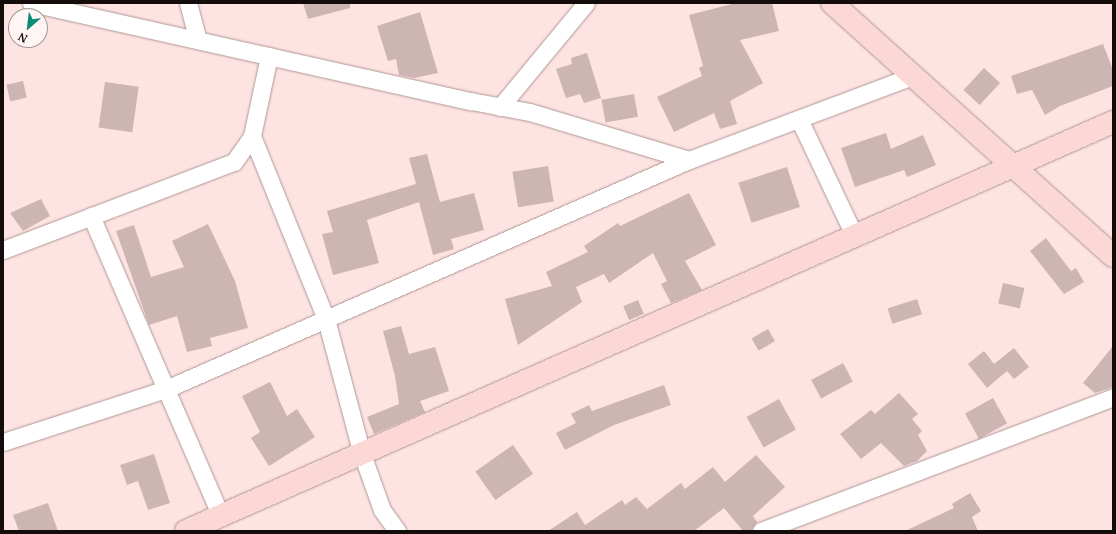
<!DOCTYPE html>
<html>
<head>
<meta charset="utf-8">
<style>
  body { margin:0 }
  #map { position:relative; width:1116px; height:534px; overflow:hidden; background:#fde3e1; font-family:"Noto Serif",serif }
  div>[style] { position:absolute }
  .building>* { inset:0; background:#cdb5b3; transform-origin:0 0 }
  .roads { filter:drop-shadow(0 0 1px #ae9795) drop-shadow(0 0 1px #ae9795) }
  .street>* { height:17px; margin:-8.5px; padding:0 8.5px; transform-origin:8.5px; border-radius:8.5px; background:#fff }
  .secondary>* { height:22px; margin:-11px; padding:0 11px; transform-origin:11px; border-radius:11px; background:#fbd7d6 }
  span { translate:-50% -50%; white-space:nowrap; text-align:center; line-height:1.15; -webkit-text-stroke:3px #fff5f4; paint-order:stroke }
  .frame { position:absolute; inset:0; border:4px solid #140c0b; pointer-events:none }
  .north { position:absolute; left:8px; top:8px; width:40px; height:40px; box-sizing:border-box; background:#fff5f4; border:1px solid #a19897; border-radius:50%; rotate:208deg; font-size:11px; font-weight:700; line-height:16px; text-align:center; color:#140c0b }
  .north::after { content:''; display:block; margin:auto; width:14px; height:18px; background:#088c73; clip-path:polygon(50% 0,100% 100%,50% 72%,0 100%) }
</style>
</head>
<body>
<div id="map">
  <div class="building">
    <i style="clip-path:polygon(303px 3px,350px 3px,350px 8px,308px 19px)"></i>
    <i style="clip-path:polygon(736px 3px,772px 3px,779px 31px,740px 40px,763px 83px,730px 101px,737px 124px,720px 129px,714px 113px,674px 132px,657px 97px,702px 76px,699px 68px,703px 66px,689px 15px)"></i>
    <i style="clip-path:polygon(420px 12px,438px 73px,414px 78px,399px 75px,396px 59px,388px 61px,377px 26px)"></i>
    <i style="clip-path:polygon(1103px 44px,1113px 70px,1113px 86px,1060px 106px,1045px 115px,1032px 90px,1017px 94px,1011px 76px)"></i>
    <i style="clip-path:polygon(587px 53px,601px 98px,584px 103px,580px 94px,566px 98px,556px 69px,572px 64px,571px 58px)"></i>
    <i style="left:984px;top:68px;width:22px;height:30px;rotate:43deg"></i>
    <i style="left:23px;top:81px;width:17px;height:17px;rotate:77deg"></i>
    <i style="left:105px;top:82px;width:34px;height:46px;rotate:8deg"></i>
    <i style="left:634px;top:94px;width:23px;height:33px;rotate:80deg"></i>
    <i style="clip-path:polygon(886px 133px,891px 149px,923px 135px,936px 165px,907px 177px,904px 170px,855px 187px,841px 148px)"></i>
    <i style="clip-path:polygon(427px 154px,440px 202px,474px 193px,484px 230px,451px 239px,454px 249px,433px 255px,419px 202px,367px 220px,379px 263px,333px 275px,322px 234px,333px 232px,327px 211px,416px 184px,409px 158px)"></i>
    <i style="left:548px;top:166px;width:36px;height:36px;rotate:81deg"></i>
    <i style="left:787px;top:167px;width:42px;height:51px;rotate:72deg"></i>
    <i style="clip-path:polygon(689px 193px,716px 245px,685px 261px,702px 290px,671px 303px,661px 284px,667px 281px,653px 253px,609px 283px,604px 274px,576px 287px,582px 302px,518px 345px,505px 299px,552px 286px,546px 272px,588px 252px,584px 246px,618px 223px,620px 226px)"></i>
    <i style="clip-path:polygon(41px 199px,50px 216px,23px 231px,10px 213px)"></i>
    <i style="clip-path:polygon(208px 224px,235px 281px,248px 328px,210px 338px,212px 346px,187px 352px,177px 316px,149px 325px,116px 231px,134px 225px,151px 277px,184px 267px,172px 241px)"></i>
    <i style="clip-path:polygon(1046px 238px,1071px 271px,1076px 268px,1084px 282px,1064px 294px,1030px 251px)"></i>
    <i style="left:1003px;top:283px;width:22px;height:21px;rotate:13deg"></i>
    <i style="left:917px;top:299px;width:16px;height:31px;rotate:72deg"></i>
    <i style="left:638px;top:300px;width:15px;height:16px;rotate:67deg"></i>
    <i style="clip-path:polygon(401px 326px,409px 354px,435px 347px,449px 391px,420px 401px,425px 412px,374px 434px,367px 417px,399px 404px,395px 376px,383px 331px)"></i>
    <i style="left:768px;top:329px;width:14px;height:19px;rotate:60deg"></i>
    <i style="clip-path:polygon(1113px 346px,1113px 387px,1095px 393px,1083px 383px)"></i>
    <i style="clip-path:polygon(1014px 348px,1029px 367px,1014px 379px,1007px 371px,987px 388px,968px 364px,984px 351px,994px 364px)"></i>
    <i style="left:843px;top:363px;width:21px;height:36px;rotate:62deg"></i>
    <i style="clip-path:polygon(270px 382px,287px 416px,297px 409px,315px 437px,269px 466px,251px 438px,260px 432px,242px 396px)"></i>
    <i style="clip-path:polygon(664px 385px,671px 405px,614px 425px,565px 450px,556px 433px,576px 423px,571px 414px,589px 405px,592px 411px)"></i>
    <i style="clip-path:polygon(899px 393px,918px 414px,912px 419px,922px 431px,918px 435px,927px 451px,917px 461px,904px 466px,881px 443px,861px 459px,840px 434px,871px 410px,875px 414px)"></i>
    <i style="left:993px;top:398px;width:29px;height:32px;rotate:61deg"></i>
    <i style="left:779px;top:399px;width:35px;height:37px;rotate:61deg"></i>
    <i style="left:513px;top:445px;width:35px;height:46px;rotate:55deg"></i>
    <i style="clip-path:polygon(154px 454px,170px 503px,148px 510px,138px 481px,127px 485px,120px 465px)"></i>
    <i style="clip-path:polygon(756px 455px,785px 487px,753px 516px,757px 522px,751px 531px,743px 531px,724px 508px,694px 531px,548px 531px,577px 512px,585px 525px,622px 500px,625px 505px,636px 497px,647px 509px,681px 483px,685px 489px,713px 467px,725px 482px)"></i>
    <i style="clip-path:polygon(970px 493px,981px 511px,972px 517px,978px 531px,905px 531px,954px 508px,952px 504px)"></i>
    <i style="clip-path:polygon(48px 503px,58px 531px,19px 531px,13px 515px)"></i>
  </div>
  <div class="roads">
    <div class="street">
      <i style="left:31px;top:3px;width:451px;rotate:12.6deg"></i>
      <i style="left:471px;top:101px;width:60px;rotate:10.6deg"></i>
      <i style="left:530px;top:112px;width:166px;rotate:16.8deg"></i>
      <i style="left:188px;top:3px;width:38px;rotate:75deg"></i>
      <i style="left:500px;top:107px;width:135px;rotate:-50.4deg"></i>
      <i style="left:799px;top:119px;width:131px;rotate:64.6deg"></i>
      <i style="left:252px;top:136px;width:197px;rotate:68deg"></i>
      <i style="left:326px;top:319px;width:140px;rotate:75.1deg"></i>
      <i style="left:362px;top:454px;width:59px;rotate:70.3deg"></i>
      <i style="left:382px;top:510px;width:26px;rotate:54deg"></i>
      <i style="left:91px;top:216px;width:327px;rotate:66.6deg"></i>
      <i style="left:3px;top:250px;width:247px;rotate:-20.9deg"></i>
      <i style="left:234px;top:162px;width:32px;rotate:-55deg"></i>
      <i style="left:252px;top:136px;width:82px;rotate:-78deg"></i>
      <i style="left:3px;top:442px;width:171px;rotate:-18deg"></i>
      <i style="left:166px;top:389px;width:571px;rotate:-23.65deg"></i>
      <i style="left:689px;top:160px;width:238px;rotate:-20.6deg"></i>
      <i style="left:761px;top:531px;width:377px;rotate:-20.8deg"></i>
    </div>
    <div class="secondary">
      <i style="left:832px;top:3px;width:378px;rotate:42deg"></i>
      <i style="left:186px;top:531px;width:1013px;rotate:-23.81deg"></i>
    </div>
  </div>
  <div class="frame"></div>
  <div class="north">N</div>
</div>
</body>
</html>
